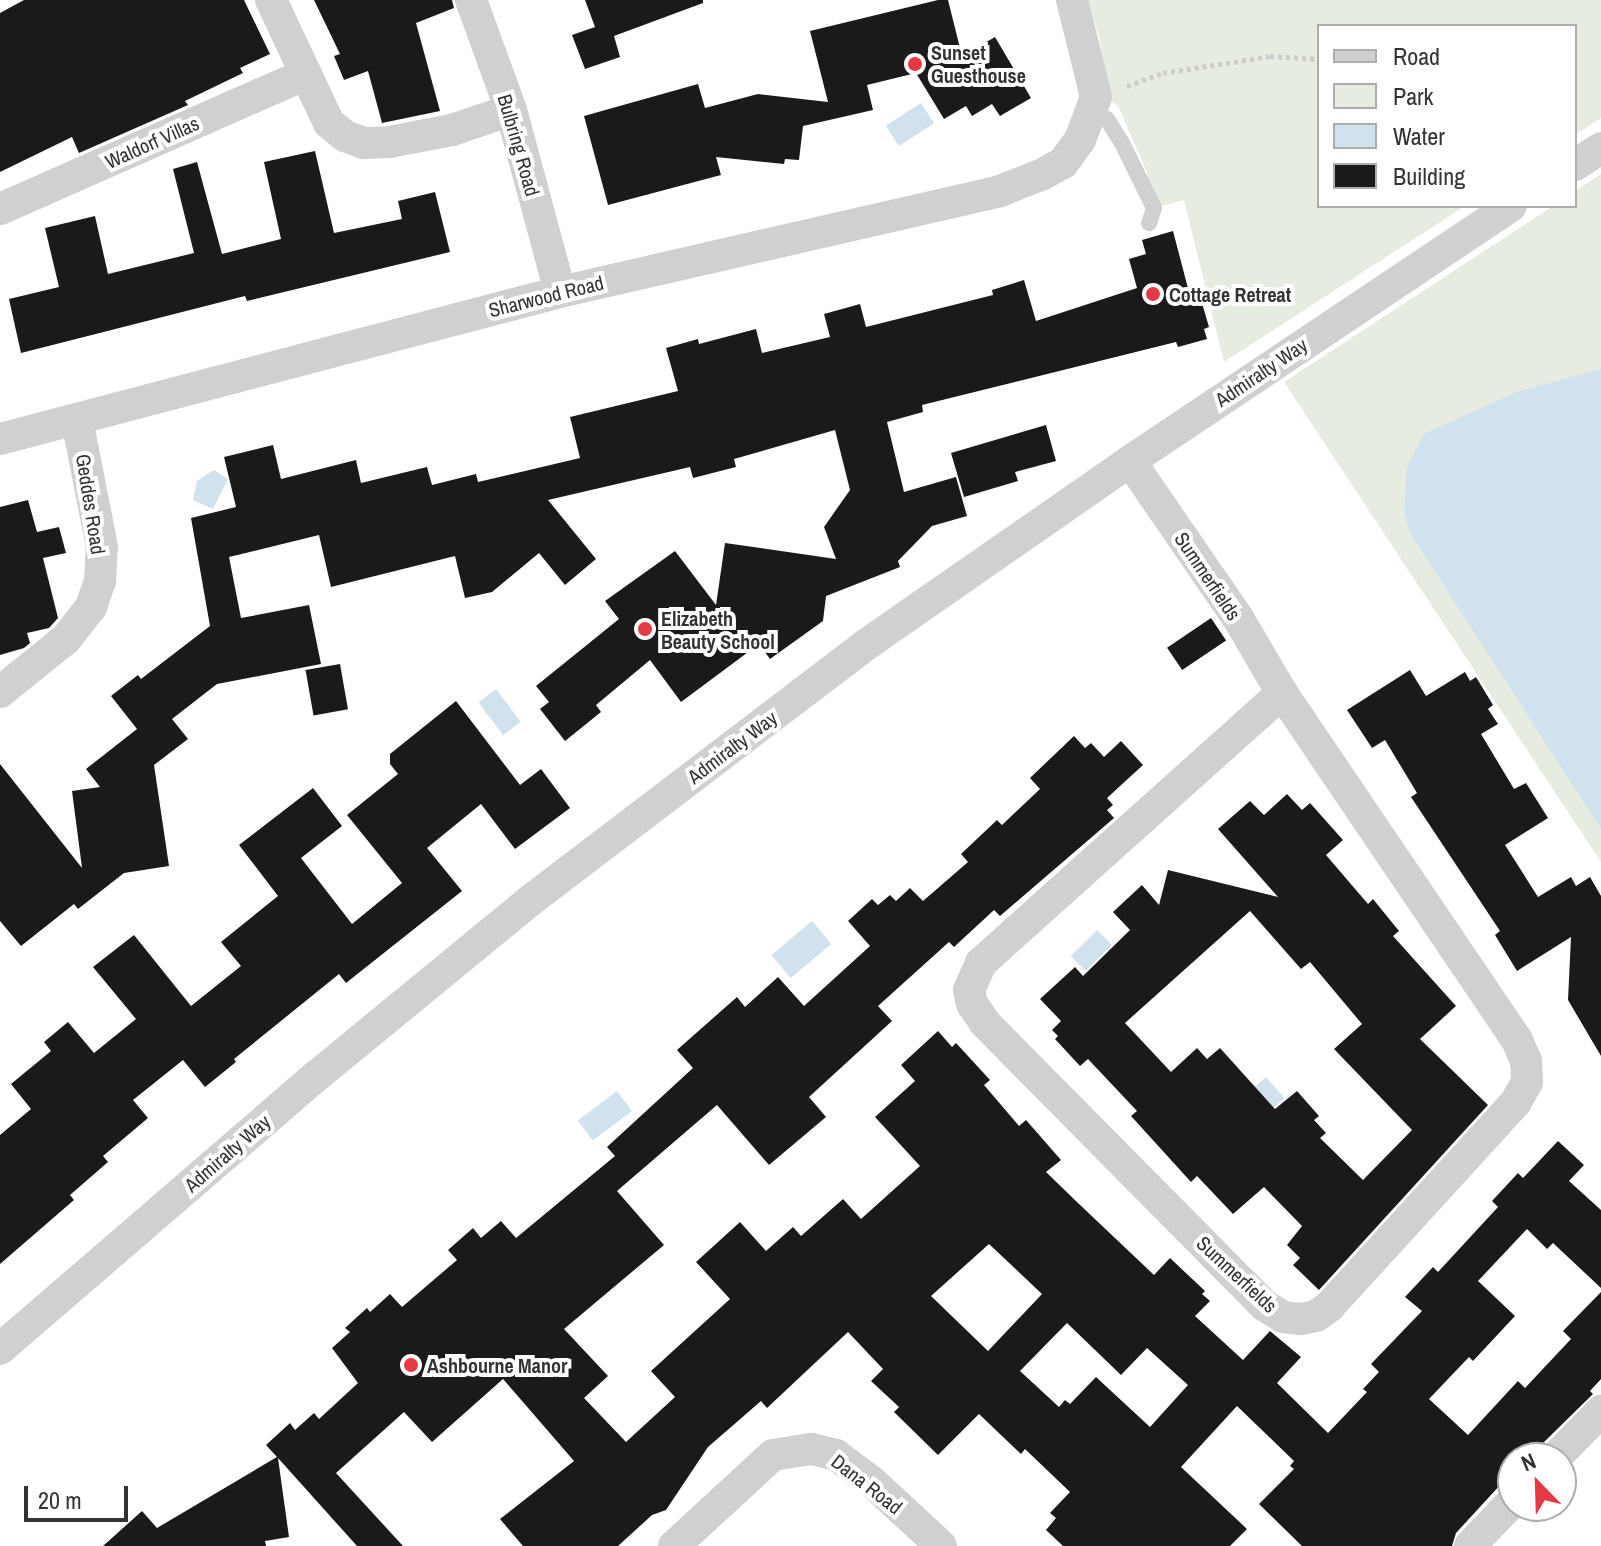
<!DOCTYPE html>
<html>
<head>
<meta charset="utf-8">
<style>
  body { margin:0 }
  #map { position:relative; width:1601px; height:1546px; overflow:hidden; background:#fff; font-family:"Archivo Narrow",sans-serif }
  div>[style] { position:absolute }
  .green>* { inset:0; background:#e6ecdf }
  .water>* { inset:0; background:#cfe2ee; transform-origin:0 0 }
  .building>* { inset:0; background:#1a1a1a; transform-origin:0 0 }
  .path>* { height:5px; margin-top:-2.5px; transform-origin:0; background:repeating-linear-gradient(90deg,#cdcdcd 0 4px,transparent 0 8px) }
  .service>* { height:16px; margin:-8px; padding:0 8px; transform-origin:8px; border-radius:8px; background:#d0d0d0 }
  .minor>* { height:32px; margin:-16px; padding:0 16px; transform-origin:16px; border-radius:16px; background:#d0d0d0 }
  .dots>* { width:22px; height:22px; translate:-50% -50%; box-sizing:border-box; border:4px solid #fff; border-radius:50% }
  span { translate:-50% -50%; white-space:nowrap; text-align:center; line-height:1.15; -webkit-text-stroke:8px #fff; paint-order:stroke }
  .poi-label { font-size:20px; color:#333; font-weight:700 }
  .left { translate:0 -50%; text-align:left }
  .street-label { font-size:20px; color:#333 }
  .legend { position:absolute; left:1317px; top:24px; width:260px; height:184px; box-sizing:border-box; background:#fff; border:2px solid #adadad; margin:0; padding:10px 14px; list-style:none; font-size:24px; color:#333 }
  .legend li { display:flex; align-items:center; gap:16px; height:40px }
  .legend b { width:40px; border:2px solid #adadad }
  .north { position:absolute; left:1497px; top:1442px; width:80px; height:80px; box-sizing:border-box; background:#fff; border:2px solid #adadad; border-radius:50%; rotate:337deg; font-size:22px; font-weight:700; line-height:32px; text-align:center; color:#333 }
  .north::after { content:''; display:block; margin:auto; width:28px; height:36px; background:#e63946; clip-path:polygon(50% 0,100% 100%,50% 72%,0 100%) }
  .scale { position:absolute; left:24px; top:1486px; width:104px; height:36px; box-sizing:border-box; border:4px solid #333; border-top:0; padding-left:10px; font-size:24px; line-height:28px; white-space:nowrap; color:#333; -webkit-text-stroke:6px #fff; paint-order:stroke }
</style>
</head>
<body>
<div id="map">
  <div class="green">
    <i style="clip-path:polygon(1088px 0,1601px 0,1601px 118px,1575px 135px,1575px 26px,1319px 26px,1319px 206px,1465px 206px,1224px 362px,1184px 200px,1154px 208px,1147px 172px,1118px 106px,1107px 98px,1100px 40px)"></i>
    <i style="clip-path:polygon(1601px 174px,1601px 862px,1284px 382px,1553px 206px,1575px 206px,1575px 191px)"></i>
  </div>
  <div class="water">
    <i style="left:921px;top:103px;width:24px;height:42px;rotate:57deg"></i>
    <i style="clip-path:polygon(1601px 369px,1601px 829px,1410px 533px,1404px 513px,1407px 467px,1424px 434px,1516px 392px)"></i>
    <i style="clip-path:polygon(214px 470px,228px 479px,213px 509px,193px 500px,197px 481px)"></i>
    <i style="left:496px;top:689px;width:41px;height:22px;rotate:53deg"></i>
    <i style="left:812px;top:921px;width:30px;height:53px;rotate:50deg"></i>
    <i style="left:1097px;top:930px;width:21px;height:37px;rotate:45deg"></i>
    <i style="left:1266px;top:1077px;width:28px;height:41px;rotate:49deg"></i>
    <i style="left:617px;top:1091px;width:25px;height:49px;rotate:53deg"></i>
  </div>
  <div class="building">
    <i style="clip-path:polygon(24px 0,244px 0,270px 54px,240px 68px,243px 73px,185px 101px,188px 105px,79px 153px,72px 137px,0 172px,0 13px)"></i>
    <i style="clip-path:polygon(314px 0,452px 0,454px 8px,416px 23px,440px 111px,382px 123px,368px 71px,344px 80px,334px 56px,340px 54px)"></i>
    <i style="clip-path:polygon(585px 0,703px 0,703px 3px,614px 36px,620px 57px,585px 69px,572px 35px,595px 27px)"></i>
    <i style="clip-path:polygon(938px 0,948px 0,962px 56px,995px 37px,1031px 98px,1000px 116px,992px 104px,972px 116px,966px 106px,944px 119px,916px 73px,867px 85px,873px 110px,803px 126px,799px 160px,785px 159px,784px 164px,716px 157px,721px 175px,608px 205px,584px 116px,698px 84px,705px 108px,758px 94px,828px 102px,810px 31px)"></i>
    <i style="clip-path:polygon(315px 151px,334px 233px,402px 219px,398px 201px,435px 192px,450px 252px,247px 301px,245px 296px,21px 353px,9px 299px,59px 287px,45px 228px,95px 216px,108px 274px,194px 253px,173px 169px,197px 162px,222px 254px,281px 239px,264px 162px)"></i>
    <i style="clip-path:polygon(1173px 231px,1190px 296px,1199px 293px,1209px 327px,1204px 329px,1207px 339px,1178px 347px,1176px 342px,922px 405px,923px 412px,887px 422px,904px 492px,956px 477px,967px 516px,932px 526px,898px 561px,900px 567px,826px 596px,823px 621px,770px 659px,759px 644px,681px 702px,650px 660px,596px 705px,601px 712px,565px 741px,540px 709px,549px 702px,536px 686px,619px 619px,605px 601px,675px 551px,716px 605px,725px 543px,836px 559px,824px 527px,850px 490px,835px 430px,734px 459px,736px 467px,693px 478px,690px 467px,548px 500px,596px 559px,565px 585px,539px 553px,492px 592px,465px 598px,455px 556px,331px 587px,319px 535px,229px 557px,241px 618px,309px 605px,321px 664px,217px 684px,172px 719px,188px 739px,154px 765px,169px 866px,124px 873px,78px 909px,74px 904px,21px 946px,0 921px,0 764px,82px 868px,72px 791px,100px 787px,86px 769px,137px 729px,111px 696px,138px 675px,141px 679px,210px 626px,191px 518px,236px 507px,224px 457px,273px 445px,281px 479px,356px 460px,361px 483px,427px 467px,432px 485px,476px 474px,478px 482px,580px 458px,570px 417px,678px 391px,666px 348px,698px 339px,699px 344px,756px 329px,762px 353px,830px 337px,824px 314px,860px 304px,866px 327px,993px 295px,992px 290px,1024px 280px,1036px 321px,1137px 288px,1129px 259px,1146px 254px,1142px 240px)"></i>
    <i style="clip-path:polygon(1046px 425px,1056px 461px,1015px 472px,1018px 481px,964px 497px,951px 453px)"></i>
    <i style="clip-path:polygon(28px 500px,37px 532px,59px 527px,66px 553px,43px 558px,58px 618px,49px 628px,27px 633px,30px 643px,24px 648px,0 655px,0 507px)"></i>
    <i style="left:1211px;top:618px;width:27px;height:53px;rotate:56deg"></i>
    <i style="left:340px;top:664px;width:46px;height:35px;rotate:80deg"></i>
    <i style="clip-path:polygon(1410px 670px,1426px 696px,1465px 672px,1470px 681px,1476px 677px,1493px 705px,1488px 709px,1498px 724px,1481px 734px,1514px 789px,1526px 783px,1548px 818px,1505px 845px,1538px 897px,1571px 877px,1576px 886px,1590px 877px,1601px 896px,1601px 1056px,1568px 1000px,1571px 937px,1517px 971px,1495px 935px,1500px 931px,1411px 797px,1417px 793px,1385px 740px,1372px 748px,1347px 710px)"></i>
    <i style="clip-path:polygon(456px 701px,520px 785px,541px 769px,570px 808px,515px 849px,481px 804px,427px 848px,462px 891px,346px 983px,339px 974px,234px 1059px,236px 1062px,205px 1087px,183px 1060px,133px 1100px,148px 1118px,103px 1156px,108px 1162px,70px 1195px,74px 1200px,0 1264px,0 1135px,31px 1109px,11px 1084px,51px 1051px,44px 1042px,68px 1022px,94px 1053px,136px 1019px,93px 967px,134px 935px,191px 1006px,241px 966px,221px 942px,278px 896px,239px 845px,313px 788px,342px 826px,301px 858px,352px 924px,402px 883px,347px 815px,398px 774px,390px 764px,390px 754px)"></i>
    <i style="clip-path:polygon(evenodd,1074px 736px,1085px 748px,1091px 743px,1104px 757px,1121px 741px,1143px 765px,1107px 798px,1113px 805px,1107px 810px,1114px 818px,1000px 916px,994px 910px,954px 947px,949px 942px,878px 1006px,892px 1021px,809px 1097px,826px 1117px,769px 1165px,717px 1105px,617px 1191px,664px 1245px,564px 1329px,608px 1376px,584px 1398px,626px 1442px,675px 1397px,651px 1371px,730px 1299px,696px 1262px,740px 1222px,766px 1251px,793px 1227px,801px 1236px,843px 1199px,861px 1219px,920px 1166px,875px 1117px,915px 1081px,901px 1065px,938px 1031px,952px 1047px,956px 1043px,990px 1080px,984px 1085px,1019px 1126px,1026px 1120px,1061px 1160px,1046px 1172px,1078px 1203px,1154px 1275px,1170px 1258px,1205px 1291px,1202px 1294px,1210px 1301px,1195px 1316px,1243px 1360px,1270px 1331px,1301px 1357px,1277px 1383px,1328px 1433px,1367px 1392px,1363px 1389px,1379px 1372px,1371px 1364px,1422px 1311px,1405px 1297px,1433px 1267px,1438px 1272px,1498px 1207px,1492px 1201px,1518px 1173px,1523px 1178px,1558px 1141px,1584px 1165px,1569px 1181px,1601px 1210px,1601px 1288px,1553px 1243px,1547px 1249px,1527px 1229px,1478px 1281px,1515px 1316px,1473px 1361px,1469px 1357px,1429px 1399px,1468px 1435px,1518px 1381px,1525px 1388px,1571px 1339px,1563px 1331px,1601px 1292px,1601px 1379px,1590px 1391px,1593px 1394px,1541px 1445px,1535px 1458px,1513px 1458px,1513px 1471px,1456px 1533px,1452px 1546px,1302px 1546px,1259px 1504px,1294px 1469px,1290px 1466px,1294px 1461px,1237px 1406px,1181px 1467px,1247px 1529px,1230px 1546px,1063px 1546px,1046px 1530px,1056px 1518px,1050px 1513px,1070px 1492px,1025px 1449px,1021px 1454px,979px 1414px,938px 1455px,894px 1412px,899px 1407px,871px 1381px,883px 1369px,848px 1332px,767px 1408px,761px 1401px,708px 1447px,666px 1510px,652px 1515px,618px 1546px,523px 1546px,500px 1519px,574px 1461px,503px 1379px,432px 1442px,404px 1412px,336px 1473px,403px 1546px,357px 1546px,278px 1458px,289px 1537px,265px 1541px,266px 1546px,103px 1546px,142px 1511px,157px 1528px,277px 1457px,266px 1445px,290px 1423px,295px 1430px,314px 1413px,319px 1419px,358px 1383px,332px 1348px,350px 1332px,345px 1328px,367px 1308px,370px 1312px,390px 1294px,402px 1307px,457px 1260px,448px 1250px,473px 1228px,481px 1238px,501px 1221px,516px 1238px,615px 1156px,607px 1147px,693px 1068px,677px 1050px,737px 997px,745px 1007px,778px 977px,804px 1006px,870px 946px,848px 921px,872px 899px,878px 905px,890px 895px,896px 901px,910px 888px,923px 901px,968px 862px,961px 854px,997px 820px,1002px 825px,1040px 789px,1030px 778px,1074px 736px,989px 1244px,1042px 1294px,988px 1351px,931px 1296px,989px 1244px,1074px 736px,1067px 1323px,1121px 1375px,1147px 1348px,1188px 1385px,1150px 1427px,1096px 1377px,1070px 1404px,1065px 1400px,1059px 1407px,1020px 1371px,1067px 1323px)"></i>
    <i style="clip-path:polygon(evenodd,1287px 794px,1302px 810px,1310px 803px,1343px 840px,1326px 855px,1368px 904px,1373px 899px,1399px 931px,1393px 936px,1456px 1006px,1420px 1039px,1488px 1105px,1319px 1290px,1293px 1265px,1300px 1258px,1287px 1245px,1302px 1226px,1264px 1187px,1233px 1214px,1197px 1176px,1191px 1182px,1131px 1116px,1137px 1111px,1088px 1059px,1080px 1066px,1055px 1039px,1058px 1036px,1052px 1030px,1061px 1021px,1040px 999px,1075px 967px,1083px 976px,1130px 930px,1113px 912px,1142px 885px,1159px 905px,1168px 870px,1278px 897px,1218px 829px,1250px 801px,1264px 815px,1287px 794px,1250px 911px,1301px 969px,1310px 962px,1362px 1024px,1334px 1049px,1412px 1130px,1363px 1180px,1320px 1138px,1326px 1133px,1314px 1120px,1319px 1116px,1297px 1091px,1275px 1109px,1220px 1048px,1207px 1059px,1197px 1048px,1171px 1072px,1125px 1023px,1250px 911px)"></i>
  </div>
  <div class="path">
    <i style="left:1127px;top:86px;width:38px;rotate:-20deg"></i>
    <i style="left:1163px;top:73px;width:108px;rotate:-9deg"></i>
    <i style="left:1270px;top:56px;width:49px;rotate:3.5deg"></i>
  </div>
  <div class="service">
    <i style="left:1092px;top:113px;width:16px;rotate:22deg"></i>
    <i style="left:1107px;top:119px;width:28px;rotate:58deg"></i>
    <i style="left:1122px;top:143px;width:72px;rotate:63.8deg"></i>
    <i style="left:1154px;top:208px;width:16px;rotate:108deg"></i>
  </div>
  <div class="minor">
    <i style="left:271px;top:0;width:136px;rotate:64.8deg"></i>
    <i style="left:329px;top:123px;width:21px;rotate:39deg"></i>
    <i style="left:345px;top:136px;width:20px;rotate:20deg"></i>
    <i style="left:364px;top:143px;width:25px;rotate:-2deg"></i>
    <i style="left:389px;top:142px;width:64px;rotate:-10.8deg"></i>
    <i style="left:452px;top:130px;width:62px;rotate:-18.7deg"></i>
    <i style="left:471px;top:0;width:117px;rotate:70deg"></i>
    <i style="left:511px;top:110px;width:188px;rotate:74.9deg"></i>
    <i style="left:1575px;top:165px;width:31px;rotate:-33deg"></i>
    <i style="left:0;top:209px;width:332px;rotate:-23.8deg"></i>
    <i style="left:0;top:439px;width:579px;rotate:-14.71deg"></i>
    <i style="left:560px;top:292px;width:451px;rotate:-12.9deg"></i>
    <i style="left:1000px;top:191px;width:46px;rotate:-21.6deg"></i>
    <i style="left:1043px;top:174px;width:23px;rotate:-29deg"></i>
    <i style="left:1063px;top:163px;width:29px;rotate:-54deg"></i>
    <i style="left:1080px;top:140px;width:46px;rotate:-69.6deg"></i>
    <i style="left:1096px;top:97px;width:100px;rotate:-103.9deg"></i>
    <i style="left:1130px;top:461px;width:191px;rotate:55.5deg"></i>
    <i style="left:1238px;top:618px;width:87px;rotate:59.6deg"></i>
    <i style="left:1282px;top:693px;width:419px;rotate:55.9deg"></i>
    <i style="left:1517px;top:1040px;width:23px;rotate:67deg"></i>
    <i style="left:1526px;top:1061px;width:21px;rotate:87deg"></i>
    <i style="left:1527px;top:1082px;width:23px;rotate:119deg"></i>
    <i style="left:1516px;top:1102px;width:276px;rotate:132.4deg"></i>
    <i style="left:1330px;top:1306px;width:17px;rotate:144deg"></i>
    <i style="left:1316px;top:1316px;width:15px;rotate:169deg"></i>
    <i style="left:1301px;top:1319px;width:18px;rotate:-174deg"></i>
    <i style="left:1283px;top:1317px;width:22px;rotate:-148deg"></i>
    <i style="left:1264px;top:1305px;width:397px;rotate:-134.7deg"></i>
    <i style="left:985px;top:1023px;width:23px;rotate:-124deg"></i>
    <i style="left:972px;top:1004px;width:14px;rotate:-102deg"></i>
    <i style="left:969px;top:990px;width:30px;rotate:-66deg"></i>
    <i style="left:981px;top:963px;width:404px;rotate:-41.9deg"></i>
    <i style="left:0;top:692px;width:85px;rotate:-38.8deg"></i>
    <i style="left:66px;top:639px;width:41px;rotate:-52deg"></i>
    <i style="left:91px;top:607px;width:28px;rotate:-71deg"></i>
    <i style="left:100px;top:581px;width:34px;rotate:-87deg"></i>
    <i style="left:102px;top:547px;width:130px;rotate:-101.1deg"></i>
    <i style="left:0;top:1349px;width:421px;rotate:-40.8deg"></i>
    <i style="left:319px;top:1074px;width:269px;rotate:-39.4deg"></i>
    <i style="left:527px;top:903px;width:427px;rotate:-37.3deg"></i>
    <i style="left:867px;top:644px;width:320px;rotate:-34.8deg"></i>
    <i style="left:1130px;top:461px;width:458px;rotate:-33.8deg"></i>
    <i style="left:1555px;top:1458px;width:66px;rotate:-45.6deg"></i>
    <i style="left:674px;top:1546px;width:134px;rotate:-42.6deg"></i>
    <i style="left:773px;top:1455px;width:39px;rotate:-9deg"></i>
    <i style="left:812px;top:1449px;width:25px;rotate:14deg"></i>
    <i style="left:836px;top:1455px;width:45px;rotate:36.9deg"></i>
    <i style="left:872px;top:1482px;width:94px;rotate:42.8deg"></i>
    <i style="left:1470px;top:1546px;width:62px;rotate:-46.3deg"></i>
  </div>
  <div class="dots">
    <i style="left:915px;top:64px;background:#e63946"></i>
    <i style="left:1153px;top:294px;background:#e63946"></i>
    <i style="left:645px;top:629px;background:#e63946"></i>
    <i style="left:411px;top:1365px;background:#e63946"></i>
  </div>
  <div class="poi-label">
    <span class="left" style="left:931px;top:64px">Sunset<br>Guesthouse</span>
    <span class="left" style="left:1169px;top:294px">Cottage Retreat</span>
    <span class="left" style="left:661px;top:630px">Elizabeth<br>Beauty School</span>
    <span class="left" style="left:427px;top:1365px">Ashbourne Manor</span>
  </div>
  <div class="street-label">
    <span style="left:152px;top:142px;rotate:-24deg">Waldorf Villas</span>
    <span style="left:519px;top:145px;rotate:74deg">Bulbring Road</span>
    <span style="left:546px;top:296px;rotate:-14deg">Sharwood Road</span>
    <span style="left:1261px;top:372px;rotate:-34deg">Admiralty Way</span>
    <span style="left:91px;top:504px;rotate:81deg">Geddes Road</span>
    <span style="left:1208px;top:576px;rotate:56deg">Summerfields</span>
    <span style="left:732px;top:747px;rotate:-37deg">Admiralty Way</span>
    <span style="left:227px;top:1153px;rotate:-41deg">Admiralty Way</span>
    <span style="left:1237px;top:1274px;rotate:43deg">Summerfields</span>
    <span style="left:867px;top:1484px;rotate:38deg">Dana Road</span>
  </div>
  <ul class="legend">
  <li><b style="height:10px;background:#d0d0d0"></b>Road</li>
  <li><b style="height:22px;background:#e6ecdf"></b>Park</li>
  <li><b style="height:22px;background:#cfe2ee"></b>Water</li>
  <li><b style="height:22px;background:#1a1a1a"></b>Building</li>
  </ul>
  <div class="north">N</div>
  <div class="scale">20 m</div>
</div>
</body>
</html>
